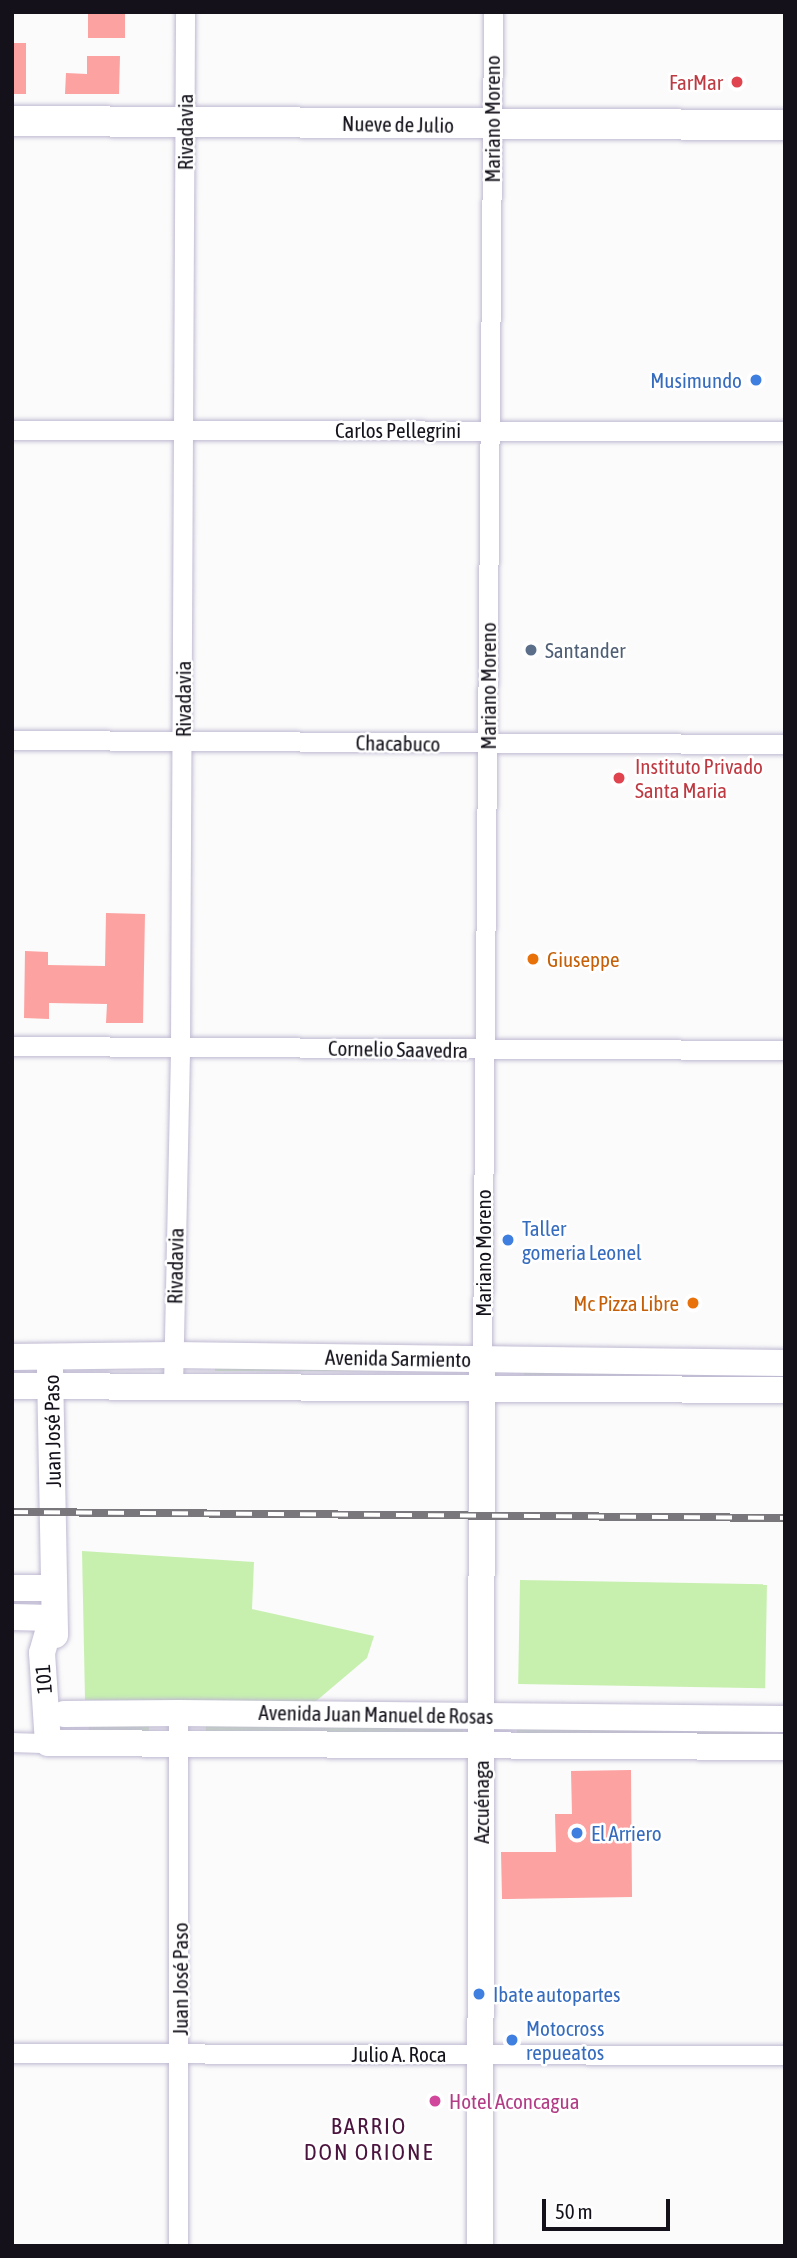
<!DOCTYPE html>
<html>
<head>
<meta charset="utf-8">
<style>
  body { margin:0 }
  #map { position:relative; width:797px; height:2258px; overflow:hidden; background:#fbfbfb; font-family:"Asap Condensed",sans-serif }
  div>[style] { position:absolute }
  .green>* { inset:0; background:#c7f0af; transform-origin:0 0 }
  .building>* { inset:0; background:#fca2a1; transform-origin:0 0 }
  .roads { filter:drop-shadow(0 0 2px #bfb9d2) drop-shadow(0 0 2px #bfb9d2) }
  .street>* { height:19px; margin:-9.5px; padding:0 9.5px; transform-origin:9.5px; border-radius:9.5px; background:#fff }
  .secondary>* { height:26px; margin:-13px; padding:0 13px; transform-origin:13px; border-radius:13px; background:#fff }
  .primary>* { height:30px; margin:-15px; padding:0 15px; transform-origin:15px; border-radius:15px; background:#fff }
  .rail>* { height:8px; margin-top:-4px; transform-origin:0; background:repeating-linear-gradient(90deg,#fff 0 16px,#79777c 0 32px); box-sizing:border-box; border-block:2px solid #79777c }
  .dots>* { width:19px; height:19px; translate:-50% -50%; box-sizing:border-box; border:4px solid #fff; border-radius:50% }
  span { translate:-50% -50%; white-space:nowrap; text-align:center; line-height:1.15; -webkit-text-stroke:5px #fff; paint-order:stroke }
  .health-label { font-size:21px; color:#be3a42 }
  .right { translate:-100% -50%; text-align:right }
  .left { translate:0 -50%; text-align:left }
  .street-label { font-size:21px; color:#14111a }
  .shop-label { font-size:21px; color:#366cbe }
  .service-label { font-size:21px; color:#4e5e75 }
  .food-label { font-size:21px; color:#c56008 }
  .hotel-label { font-size:21px; color:#b23c85 }
  .neighbourhood-label { font-size:23px; color:#4b143f; letter-spacing:2px }
  .frame { position:absolute; inset:0; border:14px solid #14111a; pointer-events:none }
  .scale { position:absolute; left:542px; top:2199px; width:128px; height:32px; box-sizing:border-box; border:4px solid #14111a; border-top:0; padding-left:9px; font-size:21px; line-height:24px; white-space:nowrap; color:#14111a; -webkit-text-stroke:5px #fff; paint-order:stroke }
</style>
</head>
<body>
<div id="map">
  <div class="green">
    <i style="left:215px;top:1365px;width:242px;height:6px"></i>
    <i style="clip-path:polygon(524px 1368px,755px 1375px,524px 1375px)"></i>
    <i style="clip-path:polygon(82px 1551px,254px 1562px,252px 1609px,374px 1636px,367px 1658px,315px 1702px,85px 1700px)"></i>
    <i style="left:520px;top:1580px;width:247px;height:104px;rotate:1deg"></i>
    <i style="left:89px;top:1725px;width:60px;height:9px;rotate:1deg"></i>
    <i style="left:206px;top:1725px;width:257px;height:10px;rotate:1deg"></i>
    <i style="left:517px;top:1728px;width:247px;height:9px"></i>
  </div>
  <div class="building">
    <i style="left:88px;top:12px;width:37px;height:26px"></i>
    <i style="left:12px;top:43px;width:14px;height:51px"></i>
    <i style="clip-path:polygon(87px 56px,120px 56px,119px 94px,65px 94px,66px 73px,87px 74px)"></i>
    <i style="clip-path:polygon(106px 913px,145px 914px,143px 1023px,106px 1023px,107px 1004px,49px 1003px,49px 1019px,24px 1018px,25px 951px,48px 952px,48px 965px,105px 966px)"></i>
    <i style="clip-path:polygon(631px 1770px,632px 1897px,502px 1899px,501px 1852px,556px 1852px,555px 1814px,572px 1814px,571px 1771px)"></i>
  </div>
  <div class="roads">
    <div class="street">
      <i style="left:12px;top:430px;width:773px;rotate:0.07deg"></i>
      <i style="left:12px;top:740px;width:773px;rotate:0.3deg"></i>
      <i style="left:12px;top:1046px;width:773px;rotate:0.3deg"></i>
      <i style="left:482px;top:1359px;width:1347px;rotate:-89.53deg"></i>
      <i style="left:173px;top:1386px;width:341px;rotate:-88.8deg"></i>
      <i style="left:180px;top:1045px;width:1033px;rotate:-89.72deg"></i>
      <i style="left:178px;top:1713px;width:533px;rotate:90deg"></i>
      <i style="left:12px;top:1742px;width:36px;rotate:2deg"></i>
      <i style="left:12px;top:2053px;width:773px;rotate:0.15deg"></i>
    </div>
    <div class="secondary">
      <i style="left:12px;top:1357px;width:161px;rotate:-0.7deg"></i>
      <i style="left:173px;top:1355px;width:612px;rotate:0.75deg"></i>
      <i style="left:50px;top:1370px;width:265px;rotate:88.9deg"></i>
      <i style="left:12px;top:1386px;width:773px;rotate:0.3deg"></i>
      <i style="left:12px;top:1588px;width:41px"></i>
      <i style="left:12px;top:1617px;width:40px;rotate:1.4deg"></i>
      <i style="left:52px;top:1618px;width:36px;rotate:106deg"></i>
      <i style="left:42px;top:1653px;width:90px;rotate:86.2deg"></i>
      <i style="left:48px;top:1743px;width:737px;rotate:0.31deg"></i>
      <i style="left:64px;top:1714px;width:114px;rotate:-0.5deg"></i>
      <i style="left:178px;top:1713px;width:607px;rotate:0.57deg"></i>
      <i style="left:480px;top:2246px;width:887px;rotate:-89.87deg"></i>
    </div>
    <div class="primary">
      <i style="left:12px;top:121px;width:773px;rotate:0.3deg"></i>
    </div>
  </div>
  <div class="rail">
    <i style="left:12px;top:1512px;width:773px;rotate:0.44deg"></i>
  </div>
  <div class="dots">
    <i style="left:737px;top:82px;background:#e0444e"></i>
    <i style="left:756px;top:380px;background:#3f7fe0"></i>
    <i style="left:531px;top:650px;background:#5c6f8a"></i>
    <i style="left:619px;top:778px;background:#e0444e"></i>
    <i style="left:533px;top:959px;background:#e8710a"></i>
    <i style="left:508px;top:1240px;background:#3f7fe0"></i>
    <i style="left:693px;top:1303px;background:#e8710a"></i>
    <i style="left:577px;top:1833px;background:#3f7fe0"></i>
    <i style="left:479px;top:1994px;background:#3f7fe0"></i>
    <i style="left:512px;top:2040px;background:#3f7fe0"></i>
    <i style="left:435px;top:2101px;background:#d1479c"></i>
  </div>
  <div class="health-label">
    <span class="right" style="left:723px;top:82px">FarMar</span>
    <span class="left" style="left:635px;top:778px">Instituto Privado<br>Santa Maria</span>
  </div>
  <div class="street-label">
    <span style="left:492px;top:119px;rotate:-90deg">Mariano Moreno</span>
    <span style="left:398px;top:124px;rotate:1deg">Nueve de Julio</span>
    <span style="left:185px;top:132px;rotate:-90deg">Rivadavia</span>
    <span style="left:398px;top:430px">Carlos Pellegrini</span>
    <span style="left:488px;top:686px;rotate:-90deg">Mariano Moreno</span>
    <span style="left:183px;top:699px;rotate:-90deg">Rivadavia</span>
    <span style="left:398px;top:743px;rotate:1deg">Chacabuco</span>
    <span style="left:398px;top:1049px;rotate:1deg">Cornelio Saavedra</span>
    <span style="left:483px;top:1253px;rotate:-90deg">Mariano Moreno</span>
    <span style="left:175px;top:1266px;rotate:-89deg">Rivadavia</span>
    <span style="left:398px;top:1358px;rotate:1deg">Avenida Sarmiento</span>
    <span style="left:52px;top:1431px;rotate:-91deg">Juan José Paso</span>
    <span style="left:43px;top:1679px;rotate:-94deg">101</span>
    <span style="left:376px;top:1714px;rotate:1deg">Avenida Juan Manuel de Rosas</span>
    <span style="left:481px;top:1802px;rotate:-90deg">Azcuénaga</span>
    <span style="left:180px;top:1979px;rotate:-90deg">Juan José Paso</span>
    <span style="left:399px;top:2054px">Julio A. Roca</span>
  </div>
  <div class="shop-label">
    <span class="right" style="left:742px;top:380px">Musimundo</span>
    <span class="left" style="left:522px;top:1240px">Taller<br>gomeria Leonel</span>
    <span class="left" style="left:591px;top:1833px">El Arriero</span>
    <span class="left" style="left:493px;top:1994px">Ibate autopartes</span>
    <span class="left" style="left:526px;top:2040px">Motocross<br>repueatos</span>
  </div>
  <div class="service-label">
    <span class="left" style="left:545px;top:650px">Santander</span>
  </div>
  <div class="food-label">
    <span class="left" style="left:547px;top:959px">Giuseppe</span>
    <span class="right" style="left:679px;top:1303px">Mc Pizza Libre</span>
  </div>
  <div class="hotel-label">
    <span class="left" style="left:449px;top:2101px">Hotel Aconcagua</span>
  </div>
  <div class="neighbourhood-label">
    <span style="left:369px;top:2139px">BARRIO<br>DON ORIONE</span>
  </div>
  <div class="frame"></div>
  <div class="scale">50 m</div>
</div>
</body>
</html>
